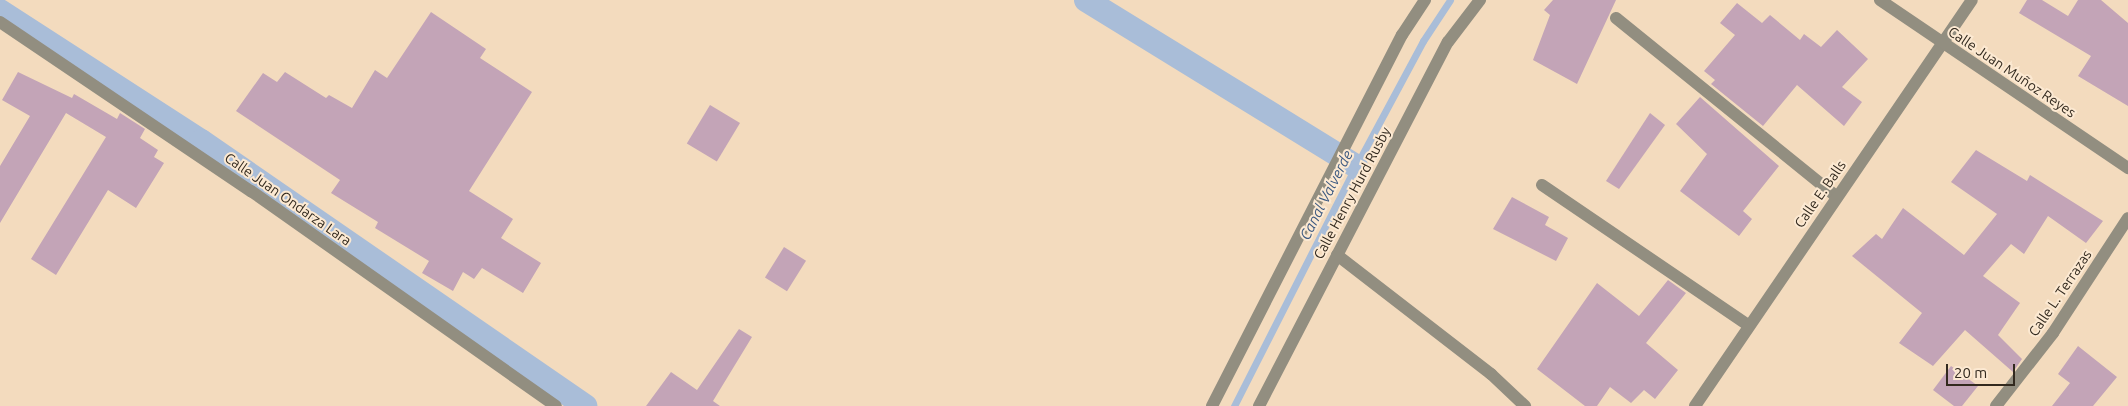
<!DOCTYPE html>
<html>
<head>
<meta charset="utf-8">
<style>
  body { margin:0 }
  #map { position:relative; width:2128px; height:406px; overflow:hidden; background:#f3dbbe; font-family:Ubuntu,sans-serif }
  div>[style] { position:absolute }
  .stream>* { height:7px; margin:-3.5px; padding:0 3.5px; transform-origin:3.5px; border-radius:3.5px; background:#a9bdd8 }
  .canal>* { height:24px; margin:-12px; padding:0 12px; transform-origin:12px; border-radius:12px; background:#a9bdd8 }
  .building>* { inset:0; background:#c3a4b7; transform-origin:0 0 }
  .service>* { height:12px; margin:-6px; padding:0 6px; transform-origin:6px; border-radius:6px; background:#928e80 }
  .minor>* { height:12px; margin:-6px; padding:0 6px; transform-origin:6px; border-radius:6px; background:#928e80 }
  .tertiary>* { height:12px; margin:-6px; padding:0 6px; transform-origin:6px; border-radius:6px; background:#928e80 }
  span { translate:-50% -50%; white-space:nowrap; text-align:center; line-height:1.15; -webkit-text-stroke:4px #fce9d2; paint-order:stroke }
  .street-label { font-size:14px; color:#32291e }
  .water-label { font-size:15px; color:#3c5981; font-style:italic }
  .scale { position:absolute; left:1946px; top:364px; width:69px; height:22px; box-sizing:border-box; border:2px solid #32291e; border-top:0; padding-left:6px; font-size:15px; line-height:18px; white-space:nowrap; color:#32291e; -webkit-text-stroke:4px #fce9d2; paint-order:stroke }
</style>
</head>
<body>
<div id="map">
  <div class="stream">
    <i style="left:1234px;top:406px;width:269px;rotate:-63.1deg"></i>
    <i style="left:1356px;top:166px;width:142px;rotate:-61.8deg"></i>
    <i style="left:1423px;top:41px;width:49px;rotate:-56.6deg"></i>
  </div>
  <div class="canal">
    <i style="left:1086px;top:0;width:317px;rotate:31.6deg"></i>
    <i style="left:0;top:11px;width:239px;rotate:32.9deg"></i>
    <i style="left:201px;top:141px;width:467px;rotate:34.6deg"></i>
  </div>
  <div class="building">
    <i style="clip-path:polygon(1553px 0,1616px 0,1577px 84px,1533px 60px,1550px 15px,1544px 10px)"></i>
    <i style="clip-path:polygon(2027px 0,2042px 0,2068px 16px,2078px 0,2101px 0,2128px 23px,2128px 106px,2078px 76px,2091px 56px,2019px 13px)"></i>
    <i style="clip-path:polygon(1737px 3px,1762px 23px,1770px 15px,1800px 40px,1804px 34px,1821px 47px,1837px 30px,1868px 59px,1842px 87px,1862px 102px,1844px 126px,1797px 85px,1763px 126px,1711px 84px,1715px 80px,1704px 71px,1735px 35px,1720px 23px)"></i>
    <i style="clip-path:polygon(431px 12px,486px 49px,480px 58px,532px 92px,469px 191px,513px 219px,501px 238px,541px 263px,523px 293px,482px 268px,474px 279px,463px 272px,453px 291px,422px 273px,429px 261px,375px 228px,378px 222px,331px 193px,340px 180px,236px 111px,263px 73px,277px 82px,285px 72px,326px 98px,329px 95px,352px 108px,375px 70px,387px 78px)"></i>
    <i style="clip-path:polygon(18px 72px,72px 98px,74px 94px,117px 119px,120px 113px,145px 129px,140px 138px,158px 150px,154px 157px,164px 163px,136px 208px,108px 190px,56px 275px,31px 259px,106px 137px,66px 113px,0 223px,0 166px,30px 116px,2px 100px)"></i>
    <i style="clip-path:polygon(1700px 97px,1779px 166px,1743px 211px,1752px 219px,1739px 236px,1680px 191px,1707px 154px,1676px 124px)"></i>
    <i style="left:710px;top:105px;width:35px;height:45px;rotate:31deg"></i>
    <i style="clip-path:polygon(1650px 113px,1665px 125px,1619px 189px,1606px 181px)"></i>
    <i style="clip-path:polygon(1976px 150px,2027px 181px,2030px 175px,2103px 221px,2086px 243px,2048px 216px,2024px 254px,2011px 244px,1983px 276px,2020px 303px,1998px 335px,2022px 359px,2013px 372px,1965px 330px,1933px 366px,1899px 343px,1922px 313px,1852px 256px,1876px 234px,1882px 239px,1903px 208px,1964px 255px,1997px 214px,1951px 182px)"></i>
    <i style="clip-path:polygon(1512px 197px,1549px 217px,1545px 225px,1568px 238px,1556px 261px,1493px 229px)"></i>
    <i style="left:784px;top:247px;width:26px;height:36px;rotate:32deg"></i>
    <i style="clip-path:polygon(1668px 280px,1686px 293px,1646px 343px,1678px 370px,1655px 399px,1644px 390px,1631px 403px,1610px 387px,1597px 406px,1585px 406px,1537px 369px,1597px 283px,1639px 316px)"></i>
    <i style="clip-path:polygon(739px 329px,752px 337px,713px 401px,720px 406px,646px 406px,671px 372px,697px 390px)"></i>
    <i style="clip-path:polygon(2078px 346px,2117px 377px,2093px 406px,2052px 406px,2070px 383px,2058px 374px)"></i>
    <i style="clip-path:polygon(1951px 366px,1978px 386px,1962px 406px,1954px 406px,1933px 390px)"></i>
  </div>
  <div class="service">
    <i style="left:1616px;top:18px;width:284px;rotate:39deg"></i>
    <i style="left:1542px;top:185px;width:249px;rotate:34.2deg"></i>
    <i style="left:1337px;top:255px;width:195px;rotate:37.7deg"></i>
    <i style="left:1491px;top:374px;width:47px;rotate:43.3deg"></i>
    <i style="left:1212px;top:406px;width:417px;rotate:-62.9deg"></i>
    <i style="left:1402px;top:35px;width:42px;rotate:-56.7deg"></i>
  </div>
  <div class="minor">
    <i style="left:0;top:22px;width:303px;rotate:34deg"></i>
    <i style="left:251px;top:191px;width:373px;rotate:35.2deg"></i>
    <i style="left:1695px;top:406px;width:491px;rotate:-55.7deg"></i>
    <i style="left:1996px;top:406px;width:93px;rotate:-52deg"></i>
    <i style="left:2053px;top:333px;width:137px;rotate:-56.9deg"></i>
  </div>
  <div class="tertiary">
    <i style="left:1880px;top:0;width:300px;rotate:34.1deg"></i>
    <i style="left:1259px;top:406px;width:410px;rotate:-62.6deg"></i>
    <i style="left:1448px;top:42px;width:53px;rotate:-52.7deg"></i>
  </div>
  <div class="street-label">
    <span style="left:2012px;top:72px;rotate:34deg">Calle Juan Muñoz Reyes</span>
    <span style="left:1352px;top:193px;rotate:-62deg">Calle Henry Hurd Rusby</span>
    <span style="left:1820px;top:194px;rotate:-55deg">Calle E. Balls</span>
    <span style="left:288px;top:199px;rotate:35deg">Calle Juan Ondarza Lara</span>
    <span style="left:2060px;top:293px;rotate:-56deg">Calle L. Terrazas</span>
  </div>
  <div class="water-label">
    <span style="left:1326px;top:195px;rotate:-63deg">Canal Valverde</span>
  </div>
  <div class="scale">20 m</div>
</div>
</body>
</html>
